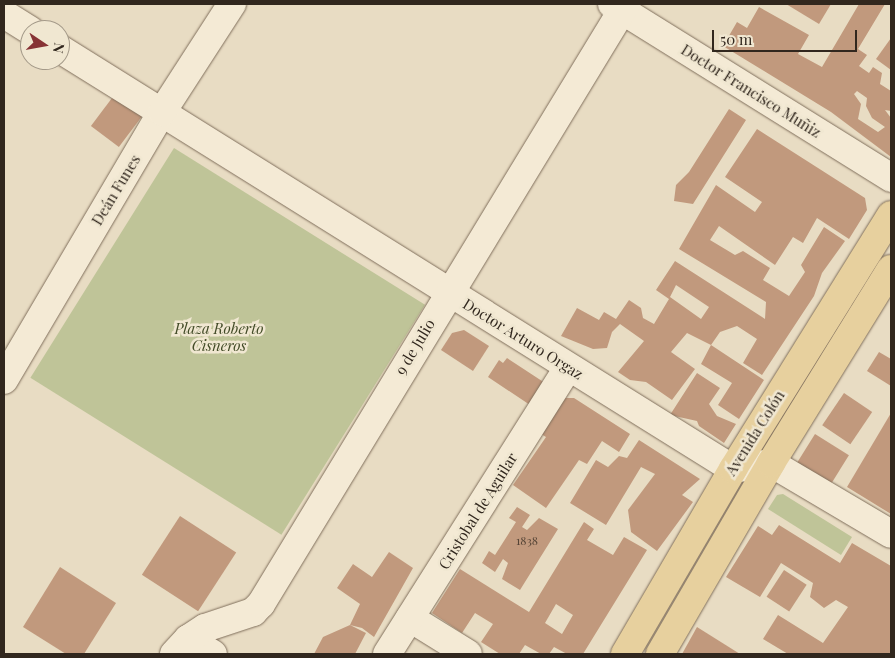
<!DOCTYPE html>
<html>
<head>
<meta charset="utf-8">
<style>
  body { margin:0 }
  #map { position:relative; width:895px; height:658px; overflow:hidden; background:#e8dcc3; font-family:"Playfair Display",serif }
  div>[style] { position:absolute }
  .green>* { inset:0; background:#bfc498; transform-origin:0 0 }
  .building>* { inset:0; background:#c1997d; transform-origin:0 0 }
  .roads { filter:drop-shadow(0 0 1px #806f5c) drop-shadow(0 0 1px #806f5c) }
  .minor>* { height:28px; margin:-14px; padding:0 14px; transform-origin:14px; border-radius:14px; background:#f4ead5 }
  .major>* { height:28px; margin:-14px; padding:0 14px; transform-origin:14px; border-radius:14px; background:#e7d09e }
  span { translate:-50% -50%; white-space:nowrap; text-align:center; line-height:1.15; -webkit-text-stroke:5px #f0e7d1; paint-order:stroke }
  .number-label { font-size:12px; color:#554436 }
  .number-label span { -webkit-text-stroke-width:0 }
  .street-label { font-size:15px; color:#31271e }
  .park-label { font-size:15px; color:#424b27; font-style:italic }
  .frame { position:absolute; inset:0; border:5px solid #31271e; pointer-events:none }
  .north { position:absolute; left:20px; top:20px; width:50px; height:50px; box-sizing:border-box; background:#f0e7d1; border:1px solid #a49a89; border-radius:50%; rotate:102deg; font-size:14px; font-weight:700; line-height:20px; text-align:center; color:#31271e }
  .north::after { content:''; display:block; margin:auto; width:18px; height:22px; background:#873335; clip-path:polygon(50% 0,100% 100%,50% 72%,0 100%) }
  .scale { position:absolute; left:712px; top:30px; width:145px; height:22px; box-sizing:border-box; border:2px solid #31271e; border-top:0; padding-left:6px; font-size:15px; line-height:18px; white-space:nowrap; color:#31271e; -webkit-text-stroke:4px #f0e7d1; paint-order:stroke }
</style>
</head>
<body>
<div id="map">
  <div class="green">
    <i style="left:174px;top:148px;width:296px;height:271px;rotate:32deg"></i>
    <i style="clip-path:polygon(783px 494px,852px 537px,841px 555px,768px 509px,777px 495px)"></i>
  </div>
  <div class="building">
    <i style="clip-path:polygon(786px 4px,831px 4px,819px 24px)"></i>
    <i style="clip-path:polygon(evenodd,859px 4px,885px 4px,858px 49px,867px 55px,859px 66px,869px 73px,873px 67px,882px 73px,880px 84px,891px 91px,891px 111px,885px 110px,891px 118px,891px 157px,831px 112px,723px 46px,737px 22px,747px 28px,759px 7px,809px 35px,798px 54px,822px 67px,859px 4px,857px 91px,867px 98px,866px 106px,872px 118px,885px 127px,878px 132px,858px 119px,861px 104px,854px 94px,857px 91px)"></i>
    <i style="clip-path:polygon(891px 38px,891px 70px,876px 59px)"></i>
    <i style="left:115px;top:94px;width:35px;height:40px;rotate:37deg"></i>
    <i style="clip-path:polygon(729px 109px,746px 120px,693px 204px,674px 201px,676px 185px,689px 172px)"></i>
    <i style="clip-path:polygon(evenodd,757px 129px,865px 198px,867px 210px,849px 239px,817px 218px,803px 243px,793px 237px,775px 265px,719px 226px,710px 240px,735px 255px,743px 251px,770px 268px,763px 280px,789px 296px,805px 272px,801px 265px,824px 227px,845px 241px,822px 273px,814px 296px,762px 375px,743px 363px,757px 339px,737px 326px,720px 332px,711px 345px,687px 333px,671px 352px,695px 369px,672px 400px,646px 382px,630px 380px,618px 372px,644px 341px,620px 324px,612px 332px,607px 348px,593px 349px,561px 336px,577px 308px,599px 320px,604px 312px,616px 319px,629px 300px,641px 308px,643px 318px,654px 324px,669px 299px,656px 290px,675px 261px,765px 319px,766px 302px,679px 249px,716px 185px,755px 212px,762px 202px,725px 177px,757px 129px,676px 285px,709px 307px,701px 319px,670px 297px,676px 285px)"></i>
    <i style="clip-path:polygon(464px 330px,489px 346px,473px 371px,441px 350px,452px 333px)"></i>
    <i style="clip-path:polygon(711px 345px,764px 380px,739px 419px,718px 405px,732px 383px,701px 364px)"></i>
    <i style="clip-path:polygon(879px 352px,891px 359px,891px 386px,867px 371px)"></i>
    <i style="clip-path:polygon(507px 358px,545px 383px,530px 405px,488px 377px,499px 360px,503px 363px)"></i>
    <i style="clip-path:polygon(697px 373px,720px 388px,709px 404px,717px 416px,736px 424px,724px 443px,699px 426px,697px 421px,670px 415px)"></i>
    <i style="left:844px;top:393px;width:34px;height:39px;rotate:34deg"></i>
    <i style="clip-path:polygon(564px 398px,574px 398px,630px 434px,619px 452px,602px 441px,587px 464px,579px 460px,546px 508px,513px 485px,546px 437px,541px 434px)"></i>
    <i style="clip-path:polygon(891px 413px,891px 514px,847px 487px)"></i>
    <i style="left:815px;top:434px;width:40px;height:35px;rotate:32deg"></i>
    <i style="clip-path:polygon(639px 440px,700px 479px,682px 495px,693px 502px,657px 551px,631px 532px,628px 510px,655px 474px,641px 467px,606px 525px,570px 503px,596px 460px,608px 467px,619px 456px,627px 458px)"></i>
    <i style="clip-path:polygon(517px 507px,530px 515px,522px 527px,527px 530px,539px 518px,558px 529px,520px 590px,502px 579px,508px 563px,503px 559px,495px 572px,482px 563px,489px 551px,495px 555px,516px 522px,509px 518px)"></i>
    <i style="left:180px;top:516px;width:67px;height:70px;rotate:33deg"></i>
    <i style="clip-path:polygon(evenodd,584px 522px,594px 529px,587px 540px,613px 555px,624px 537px,647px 550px,583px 654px,567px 654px,554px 647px,549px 654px,541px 654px,525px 645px,519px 654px,500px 654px,481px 642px,493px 624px,475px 613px,462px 633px,432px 613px,460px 569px,529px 612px,584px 522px,556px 604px,573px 615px,562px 634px,545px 623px,556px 604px)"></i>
    <i style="clip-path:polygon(779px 525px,840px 563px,852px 543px,891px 566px,891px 654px,788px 654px,763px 639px,778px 615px,823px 643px,848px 607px,836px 600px,824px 608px,810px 597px,813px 583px,781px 563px,760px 597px,726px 577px,758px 526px,772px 535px)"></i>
    <i style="clip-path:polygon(389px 552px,413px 568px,374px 637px,362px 628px,350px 625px,366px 633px,355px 654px,314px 654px,323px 637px,350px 625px,360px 604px,337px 588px,353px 564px,372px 577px)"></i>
    <i style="clip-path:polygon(60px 567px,116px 603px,84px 654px,66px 654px,23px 627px)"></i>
    <i style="left:784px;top:570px;width:27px;height:32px;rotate:33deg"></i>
    <i style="clip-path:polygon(697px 627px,740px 654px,682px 654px)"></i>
  </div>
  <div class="roads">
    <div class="minor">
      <i style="left:612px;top:4px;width:329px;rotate:31.9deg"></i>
      <i style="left:4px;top:14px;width:31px;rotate:32deg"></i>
      <i style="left:60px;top:49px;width:793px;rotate:31.97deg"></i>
      <i style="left:733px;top:469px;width:38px;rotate:-9deg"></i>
      <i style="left:771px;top:463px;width:139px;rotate:30.6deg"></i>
      <i style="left:4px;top:380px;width:311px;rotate:-59.5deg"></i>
      <i style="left:162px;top:112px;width:129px;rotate:-57.1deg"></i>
      <i style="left:410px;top:618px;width:68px;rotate:31.8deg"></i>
      <i style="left:188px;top:639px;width:29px;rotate:31deg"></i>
      <i style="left:174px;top:654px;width:21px;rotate:-47deg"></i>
      <i style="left:188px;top:639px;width:20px;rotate:-33deg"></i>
      <i style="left:205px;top:628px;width:51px;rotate:-18.4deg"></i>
      <i style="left:253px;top:612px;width:11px;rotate:-45deg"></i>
      <i style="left:261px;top:604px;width:702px;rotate:-58.69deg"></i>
      <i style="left:387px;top:654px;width:338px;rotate:-57.7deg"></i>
    </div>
    <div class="major">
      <i style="left:625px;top:654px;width:214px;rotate:-59.7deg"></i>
      <i style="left:733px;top:469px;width:299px;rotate:-58.1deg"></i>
      <i style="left:660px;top:654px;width:221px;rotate:-59.8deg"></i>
      <i style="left:771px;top:463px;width:228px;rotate:-58.3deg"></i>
    </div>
  </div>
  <div class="number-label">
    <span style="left:527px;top:541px">1838</span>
  </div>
  <div class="street-label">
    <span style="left:751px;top:91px;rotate:32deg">Doctor Francisco Muñiz</span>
    <span style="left:116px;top:190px;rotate:-59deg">Deán Funes</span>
    <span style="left:523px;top:339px;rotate:32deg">Doctor Arturo Orgaz</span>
    <span style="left:415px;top:347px;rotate:-59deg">9 de Julio</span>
    <span style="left:755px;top:433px;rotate:-58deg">Avenida Colón</span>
    <span style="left:478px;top:511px;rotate:-58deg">Cristobal de Aguilar</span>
  </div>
  <div class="park-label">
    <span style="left:219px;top:337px">Plaza Roberto<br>Cisneros</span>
  </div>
  <div class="frame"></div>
  <div class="north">N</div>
  <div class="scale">50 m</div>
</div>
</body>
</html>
